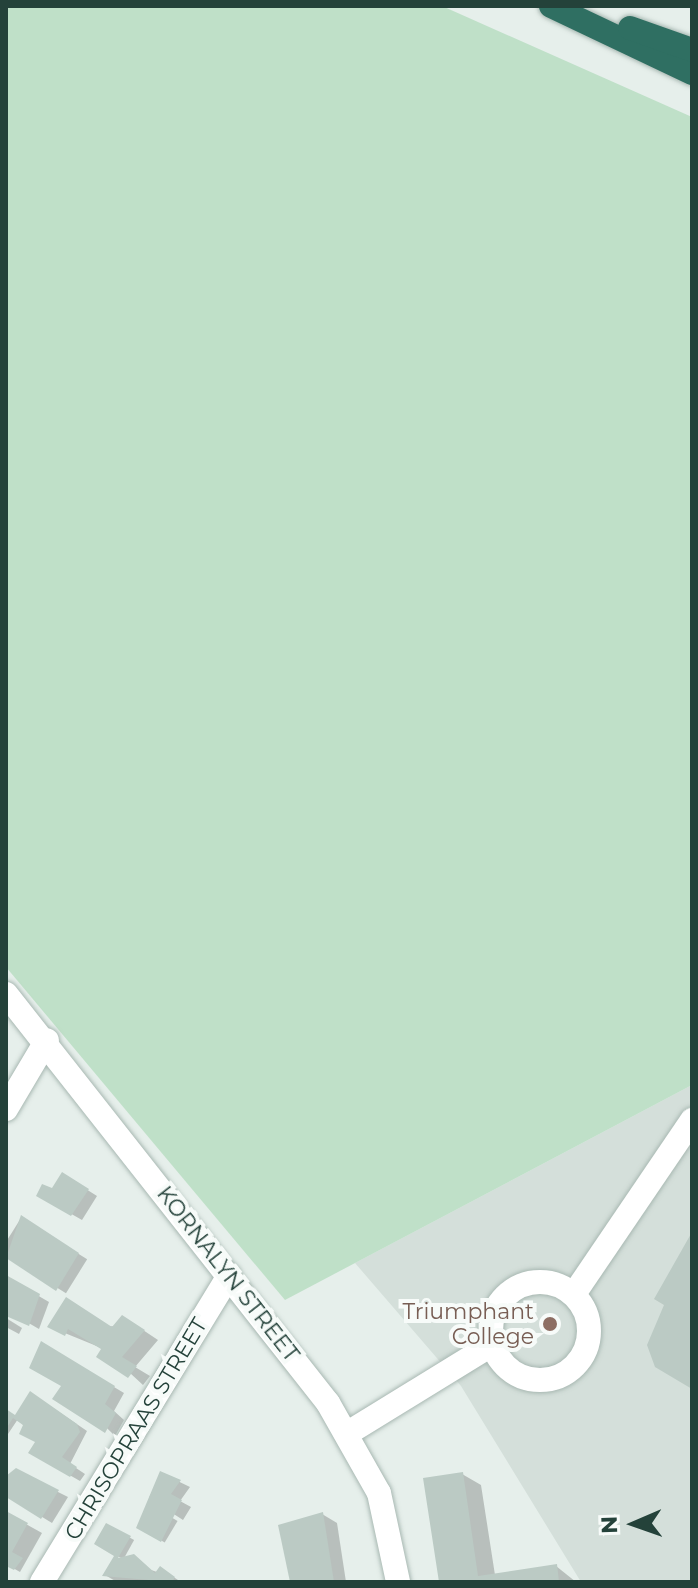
<!DOCTYPE html>
<html>
<head>
<meta charset="utf-8">
<style>
  body { margin:0 }
  #map { position:relative; width:698px; height:1588px; overflow:hidden; background:#e6efeb; font-family:Montserrat,sans-serif }
  div>[style] { position:absolute }
  .built>* { inset:0; background:#d4dfda }
  .green>* { inset:0; background:#bfe0c8 }
  .shadow>* { inset:0; background:#0003; transform-origin:0 0 }
  .building>* { inset:0; background:#bbcac4 }
  .roads { filter:drop-shadow(0 0 2px #a8b8b2) drop-shadow(0 0 2px #a8b8b2) }
  .minor>* { height:24px; margin:-12px; padding:0 12px; transform-origin:12px; border-radius:12px; background:#fff }
  .minor>.ring { margin:-12px; padding:0; box-sizing:content-box; background:none; border:24px solid #fff; border-radius:50% }
  .highway>* { height:24px; margin:-12px; padding:0 12px; transform-origin:12px; border-radius:12px; background:#2f6f62 }
  .dots>* { width:22px; height:22px; translate:-50% -50%; box-sizing:border-box; border:4px solid #f7fbf9; border-radius:50% }
  span { translate:-50% -50%; white-space:nowrap; text-align:center; line-height:1.15; -webkit-text-stroke:8px #f7fbf9; paint-order:stroke }
  .street-label { font-size:22px; color:#24423a }
  .education-label { font-size:22px; color:#785e54 }
  .right { translate:-100% -50%; text-align:right }
  .frame { position:absolute; inset:0; border:8px solid #24423a; pointer-events:none }
  .north { position:absolute; left:594px; top:1484px; width:80px; height:80px; -webkit-text-stroke:6px #f7fbf9; paint-order:stroke; rotate:268deg; font-size:22px; font-weight:700; line-height:32px; text-align:center; color:#24423a }
  .north::after { content:''; display:block; margin:auto; width:28px; height:36px; background:#24423a; clip-path:polygon(50% 0,100% 100%,50% 72%,0 100%) }
</style>
</head>
<body>
<div id="map">
  <div class="built">
    <i style="clip-path:polygon(692px 1085px,692px 1582px,581px 1582px,461px 1386px,355px 1263px)"></i>
  </div>
  <div class="green">
    <i style="clip-path:polygon(6px 6px,442px 6px,692px 117px,692px 1085px,285px 1300px,6px 967px)"></i>
  </div>
  <div class="shadow">
    <i style="clip-path:polygon(62px 1174px,97px 1196px,82px 1220px,38px 1195px,53px 1191px)"></i>
    <i style="left:21px;top:1218px;width:78px;height:40px;rotate:32deg"></i>
    <i style="clip-path:polygon(6px 1277px,49px 1302px,39px 1329px,6px 1310px)"></i>
    <i style="clip-path:polygon(6px 1318px,22px 1328px,19px 1334px,6px 1327px)"></i>
    <i style="clip-path:polygon(137px 1326px,158px 1340px,135px 1367px,150px 1376px,143px 1385px,104px 1349px,50px 1327px)"></i>
    <i style="clip-path:polygon(42px 1344px,124px 1393px,114px 1411px,124px 1420px,115px 1436px,64px 1386px)"></i>
    <i style="clip-path:polygon(31px 1393px,87px 1431px,70px 1464px,85px 1474px,80px 1481px,31px 1453px,38px 1442px,18px 1419px,6px 1437px,6px 1410px,16px 1417px)"></i>
    <i style="clip-path:polygon(16px 1471px,68px 1497px,52px 1523px,6px 1495px)"></i>
    <i style="clip-path:polygon(161px 1473px,190px 1487px,180px 1501px,191px 1507px,183px 1520px,149px 1498px)"></i>
    <i style="clip-path:polygon(462px 1474px,481px 1485px,495px 1575px,556px 1566px,576px 1582px,441px 1582px)"></i>
    <i style="left:151px;top:1505px;width:31px;height:25px;rotate:31deg"></i>
    <i style="clip-path:polygon(6px 1513px,42px 1533px,20px 1572px,6px 1564px)"></i>
    <i style="clip-path:polygon(322px 1514px,337px 1523px,346px 1582px,290px 1582px)"></i>
    <i style="left:107px;top:1525px;width:31px;height:22px;rotate:29deg"></i>
    <i style="clip-path:polygon(115px 1558px,175px 1578px,181px 1582px,117px 1582px,105px 1575px)"></i>
  </div>
  <div class="building">
    <i style="clip-path:polygon(62px 1172px,89px 1189px,71px 1216px,36px 1196px,42px 1184px,52px 1188px)"></i>
    <i style="clip-path:polygon(21px 1215px,79px 1253px,56px 1291px,6px 1258px)"></i>
    <i style="clip-path:polygon(692px 1232px,692px 1389px,655px 1367px,647px 1345px,664px 1305px,654px 1299px)"></i>
    <i style="clip-path:polygon(6px 1275px,40px 1294px,29px 1326px,6px 1316px)"></i>
    <i style="clip-path:polygon(66px 1297px,112px 1327px,122px 1315px,145px 1330px,122px 1357px,137px 1366px,128px 1378px,96px 1357px,101px 1349px,68px 1329px,65px 1336px,47px 1327px)"></i>
    <i style="clip-path:polygon(41px 1341px,115px 1386px,105px 1404px,116px 1413px,105px 1433px,52px 1399px,61px 1386px,29px 1368px)"></i>
    <i style="clip-path:polygon(30px 1391px,77px 1424px,80px 1432px,62px 1457px,77px 1467px,70px 1477px,28px 1453px,35px 1442px,19px 1434px,23px 1425px,13px 1418px,6px 1429px,6px 1409px,15px 1415px)"></i>
    <i style="clip-path:polygon(16px 1468px,59px 1490px,41px 1519px,6px 1497px,6px 1476px)"></i>
    <i style="clip-path:polygon(160px 1471px,181px 1480px,171px 1494px,182px 1500px,161px 1542px,136px 1528px)"></i>
    <i style="clip-path:polygon(463px 1472px,478px 1576px,557px 1564px,559px 1582px,439px 1582px,423px 1478px)"></i>
    <i style="clip-path:polygon(6px 1511px,28px 1523px,12px 1552px,23px 1558px,14px 1570px,6px 1566px)"></i>
    <i style="clip-path:polygon(323px 1512px,334px 1582px,290px 1582px,278px 1525px)"></i>
    <i style="clip-path:polygon(106px 1523px,131px 1536px,118px 1558px,134px 1554px,155px 1573px,160px 1566px,175px 1577px,172px 1582px,102px 1576px,114px 1556px,94px 1544px)"></i>
  </div>
  <div class="roads">
    <div class="minor">
      <i style="left:6px;top:994px;width:521px;rotate:51.79deg"></i>
      <i style="left:328px;top:1403px;width:103px;rotate:60.5deg"></i>
      <i style="left:379px;top:1493px;width:91px;rotate:77.9deg"></i>
      <i style="left:6px;top:1109px;width:80px;rotate:-59.3deg"></i>
      <i class="ring" style="left:491px;top:1282px;width:74px;height:74px"></i>
      <i style="left:576px;top:1291px;width:207px;rotate:-55.8deg"></i>
      <i style="left:348px;top:1433px;width:168px;rotate:-31.6deg"></i>
      <i style="left:42px;top:1582px;width:359px;rotate:-58.6deg"></i>
    </div>
    <div class="highway">
      <i style="left:551px;top:6px;width:156px;rotate:25.4deg"></i>
      <i style="left:630px;top:28px;width:66px;rotate:19.5deg"></i>
    </div>
  </div>
  <div class="dots">
    <i style="left:550px;top:1324px;background:#8d6e63"></i>
  </div>
  <div class="street-label">
    <span style="left:228px;top:1274px;rotate:52deg">KORNALYN STREET</span>
    <span style="left:136px;top:1429px;rotate:-59deg">CHRISOPRAAS STREET</span>
  </div>
  <div class="education-label">
    <span class="right" style="left:534px;top:1324px">Triumphant<br>College</span>
  </div>
  <div class="frame"></div>
  <div class="north">N</div>
</div>
</body>
</html>
